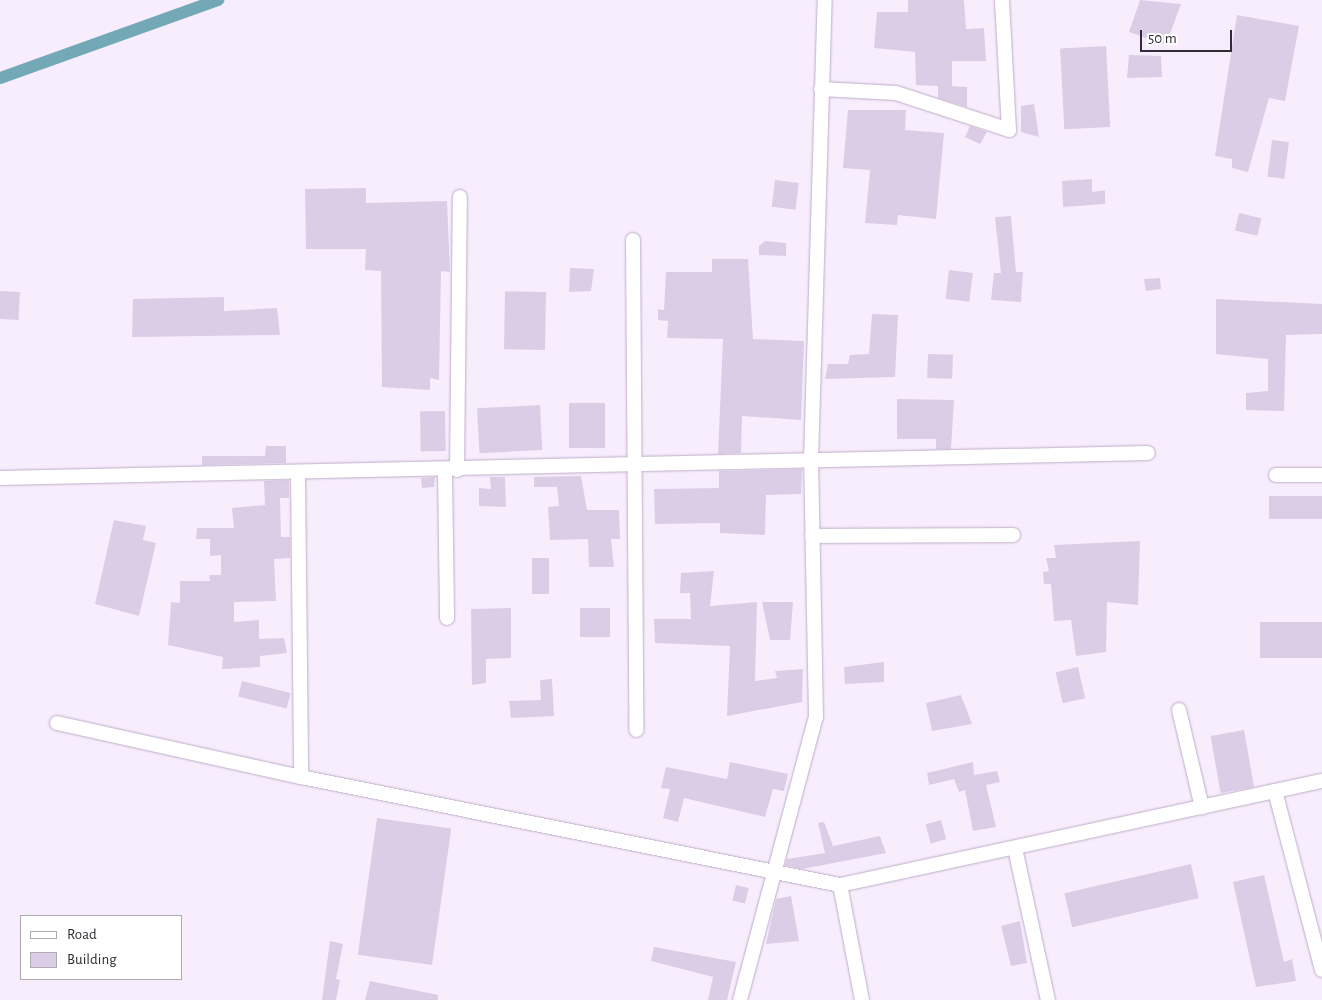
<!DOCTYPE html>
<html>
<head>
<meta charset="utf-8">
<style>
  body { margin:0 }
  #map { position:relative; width:1322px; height:1000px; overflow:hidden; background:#f8edfd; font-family:"Alegreya Sans",sans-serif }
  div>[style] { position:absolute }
  .canal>* { height:12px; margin:-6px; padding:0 6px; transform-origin:6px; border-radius:6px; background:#73a9b7 }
  .building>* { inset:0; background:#dccde7; transform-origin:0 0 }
  .roads { filter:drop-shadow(0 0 1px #beadc6) drop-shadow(0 0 1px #beadc6) }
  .minor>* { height:14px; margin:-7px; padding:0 7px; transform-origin:7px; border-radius:7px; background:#fff }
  span { translate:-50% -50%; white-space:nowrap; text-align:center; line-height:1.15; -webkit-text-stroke:5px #fff; paint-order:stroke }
  .legend { position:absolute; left:20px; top:915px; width:162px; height:65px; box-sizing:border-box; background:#fff; border:1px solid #adabaf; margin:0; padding:6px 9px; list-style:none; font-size:15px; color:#332c36 }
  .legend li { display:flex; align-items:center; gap:10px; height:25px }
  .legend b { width:25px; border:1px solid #adabaf }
  .scale { position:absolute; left:1140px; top:30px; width:92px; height:22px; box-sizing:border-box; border:2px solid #332c36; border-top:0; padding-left:6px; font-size:15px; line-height:18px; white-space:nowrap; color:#332c36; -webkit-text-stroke:4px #fff; paint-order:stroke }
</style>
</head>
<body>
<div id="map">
  <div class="canal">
    <i style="left:0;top:78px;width:232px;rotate:-19.7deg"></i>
  </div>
  <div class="building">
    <i style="clip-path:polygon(908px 0,964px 0,966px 29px,984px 28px,986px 61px,952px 61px,952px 86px,967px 87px,967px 107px,938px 98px,938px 86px,916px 85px,915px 52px,874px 48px,877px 12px,908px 12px)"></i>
    <i style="clip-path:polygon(1140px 0,1181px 4px,1166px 45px,1129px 32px)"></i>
    <i style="clip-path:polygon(1237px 15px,1299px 26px,1285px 101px,1269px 98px,1248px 172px,1232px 168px,1232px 159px,1215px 156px)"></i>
    <i style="left:1106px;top:46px;width:81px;height:46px;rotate:87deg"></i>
    <i style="clip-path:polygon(1129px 55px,1161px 56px,1162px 77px,1127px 78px)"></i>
    <i style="clip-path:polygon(1034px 104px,1039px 137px,1021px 132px,1021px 106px)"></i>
    <i style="clip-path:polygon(848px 110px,906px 110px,905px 130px,944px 133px,936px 219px,898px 215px,897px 225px,865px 223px,870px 170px,843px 168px)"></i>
    <i style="clip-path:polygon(970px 126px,987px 132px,980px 144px,965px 137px)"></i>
    <i style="left:1272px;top:140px;width:17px;height:37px;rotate:7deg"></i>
    <i style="clip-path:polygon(1092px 179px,1092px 192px,1105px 190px,1105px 204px,1063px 207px,1062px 181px)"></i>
    <i style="left:775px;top:180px;width:24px;height:27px;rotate:7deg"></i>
    <i style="clip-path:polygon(366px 188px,366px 203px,447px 201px,450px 272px,441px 271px,439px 380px,430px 378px,430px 390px,382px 387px,381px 271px,365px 270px,366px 249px,306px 249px,305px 189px)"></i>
    <i style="left:1239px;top:213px;width:23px;height:18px;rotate:13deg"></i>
    <i style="clip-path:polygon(1011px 216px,1016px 272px,1023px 272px,1021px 302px,991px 300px,994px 273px,1001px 273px,995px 217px)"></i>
    <i style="clip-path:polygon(765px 241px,786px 243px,786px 256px,759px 255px,759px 246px)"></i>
    <i style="clip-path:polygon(712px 259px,748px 259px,753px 339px,804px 341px,801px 420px,742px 416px,741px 453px,718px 454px,723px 339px,667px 338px,668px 321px,658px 320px,658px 309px,664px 310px,666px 272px,712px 272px)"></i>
    <i style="clip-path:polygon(570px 268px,594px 269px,591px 291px,569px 292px)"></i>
    <i style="left:949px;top:270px;width:24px;height:29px;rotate:7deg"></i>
    <i style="clip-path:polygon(1160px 278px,1161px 289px,1146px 291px,1144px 279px)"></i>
    <i style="left:0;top:291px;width:20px;height:28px;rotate:3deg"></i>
    <i style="left:546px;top:292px;width:58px;height:41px;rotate:91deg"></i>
    <i style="clip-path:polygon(224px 297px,224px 311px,277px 308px,280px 335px,132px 337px,133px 299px)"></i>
    <i style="clip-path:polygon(1216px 299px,1322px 304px,1322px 334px,1286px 335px,1284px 411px,1246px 410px,1246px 393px,1268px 391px,1268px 359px,1216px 354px)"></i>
    <i style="clip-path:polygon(872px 314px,898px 315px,895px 377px,825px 379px,828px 364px,848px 364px,850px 355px,869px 354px)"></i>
    <i style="left:928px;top:354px;width:25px;height:24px;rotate:2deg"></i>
    <i style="clip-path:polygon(897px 399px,954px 400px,951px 449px,936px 449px,936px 439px,897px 439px)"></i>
    <i style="left:605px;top:403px;width:45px;height:36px;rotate:90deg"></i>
    <i style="left:540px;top:405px;width:45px;height:63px;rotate:87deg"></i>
    <i style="left:445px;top:411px;width:40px;height:25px;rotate:89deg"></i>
    <i style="clip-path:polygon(266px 446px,286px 446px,286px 463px,202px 465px,202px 456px,265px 456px)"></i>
    <i style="clip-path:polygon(802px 469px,801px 494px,766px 495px,765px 535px,720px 533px,720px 523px,655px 524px,654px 489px,719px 488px,719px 471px)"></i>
    <i style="clip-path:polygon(581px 476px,587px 510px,619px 510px,620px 539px,611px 539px,614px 567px,589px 567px,588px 539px,550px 540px,548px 507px,559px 506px,557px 487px,534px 487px,534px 477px)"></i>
    <i style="clip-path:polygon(435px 477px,434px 487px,422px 488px,421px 478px)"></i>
    <i style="clip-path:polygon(490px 477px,505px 477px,506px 507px,479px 506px,479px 488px,491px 489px)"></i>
    <i style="clip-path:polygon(289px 480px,289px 498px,280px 498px,281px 537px,290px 537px,290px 558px,274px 559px,276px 601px,234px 602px,234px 622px,259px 620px,259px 639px,284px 638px,287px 653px,260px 656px,260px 667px,222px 669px,223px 657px,168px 645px,171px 602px,180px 603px,180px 581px,210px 581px,209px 575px,221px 575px,221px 555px,210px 556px,210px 539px,196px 539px,197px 528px,234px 528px,232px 508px,265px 505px,264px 481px)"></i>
    <i style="left:1322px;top:496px;width:23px;height:53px;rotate:90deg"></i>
    <i style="clip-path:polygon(114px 520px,146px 526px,143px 540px,156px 543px,139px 616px,95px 604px)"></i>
    <i style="clip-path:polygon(1140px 541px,1138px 605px,1107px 602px,1106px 652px,1076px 656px,1071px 620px,1054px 621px,1051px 584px,1044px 584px,1043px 572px,1049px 571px,1046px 558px,1056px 558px,1054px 545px)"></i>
    <i style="left:532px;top:558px;width:17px;height:36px"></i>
    <i style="clip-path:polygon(714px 571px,710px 606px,757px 602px,755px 681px,777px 678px,775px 671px,803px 669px,802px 702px,727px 716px,730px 646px,655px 643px,654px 619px,691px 619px,690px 593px,680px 593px,681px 573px)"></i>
    <i style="clip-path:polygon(762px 602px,793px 602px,790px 640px,770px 640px)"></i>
    <i style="clip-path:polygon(511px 608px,511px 658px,486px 659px,486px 683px,472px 685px,471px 609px)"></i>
    <i style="left:580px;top:608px;width:30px;height:29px"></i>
    <i style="left:1322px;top:622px;width:36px;height:62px;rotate:90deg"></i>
    <i style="clip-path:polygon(884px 662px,884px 682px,845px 684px,844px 667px)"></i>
    <i style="left:1078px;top:667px;width:32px;height:23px;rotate:77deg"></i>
    <i style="clip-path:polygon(552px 679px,554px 716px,511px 718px,509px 701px,541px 700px,540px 680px)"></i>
    <i style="left:242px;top:681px;width:50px;height:16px;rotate:14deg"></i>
    <i style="clip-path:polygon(961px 695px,972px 724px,932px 731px,926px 703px)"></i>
    <i style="left:1244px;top:730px;width:58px;height:34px;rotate:80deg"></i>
    <i style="clip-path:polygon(730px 762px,788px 774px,784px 791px,773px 789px,765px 817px,684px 798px,678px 822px,663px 818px,670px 789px,661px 788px,666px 767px,727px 779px)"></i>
    <i style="clip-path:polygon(973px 762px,974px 775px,997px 771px,1000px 782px,986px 785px,996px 827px,973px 831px,965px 790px,959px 792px,954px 779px,929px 785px,927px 773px)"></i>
    <i style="left:377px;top:818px;width:75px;height:138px;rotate:8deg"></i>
    <i style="left:941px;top:820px;width:20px;height:16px;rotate:75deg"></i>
    <i style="clip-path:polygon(824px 822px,833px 846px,880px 836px,886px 853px,802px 869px,785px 865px,787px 859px,825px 853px,818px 823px)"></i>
    <i style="left:1191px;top:864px;width:35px;height:130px;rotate:77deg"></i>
    <i style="clip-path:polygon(1264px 875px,1284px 962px,1292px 959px,1296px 981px,1256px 987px,1233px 882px)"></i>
    <i style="left:736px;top:885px;width:13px;height:16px;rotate:13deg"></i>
    <i style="clip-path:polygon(791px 896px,799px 941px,766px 944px,776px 899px)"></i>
    <i style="clip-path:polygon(1020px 921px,1027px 963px,1011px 966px,1001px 926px)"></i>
    <i style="clip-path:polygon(330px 941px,343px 944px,336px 979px,340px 980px,336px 1000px,322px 1000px)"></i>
    <i style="clip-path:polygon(654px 947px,736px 962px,727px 1000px,708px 1000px,713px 977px,651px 961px)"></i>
    <i style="clip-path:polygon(370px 981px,438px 995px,438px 1000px,365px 1000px)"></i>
  </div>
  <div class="roads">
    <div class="minor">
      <i style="left:821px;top:89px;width:75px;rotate:3.1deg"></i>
      <i style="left:896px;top:93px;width:119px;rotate:18.1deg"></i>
      <i style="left:1009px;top:130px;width:130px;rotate:-93.1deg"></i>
      <i style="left:633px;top:240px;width:490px;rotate:89.6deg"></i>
      <i style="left:457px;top:470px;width:273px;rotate:-89.4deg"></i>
      <i style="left:445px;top:471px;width:147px;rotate:89.2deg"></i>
      <i style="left:298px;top:474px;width:303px;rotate:89.4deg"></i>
      <i style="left:1276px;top:475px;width:46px"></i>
      <i style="left:0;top:478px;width:1148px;rotate:-1.25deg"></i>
      <i style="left:812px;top:536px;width:201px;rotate:-0.3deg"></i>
      <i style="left:1179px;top:710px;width:100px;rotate:76.7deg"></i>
      <i style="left:57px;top:723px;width:250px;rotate:12.5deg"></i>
      <i style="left:301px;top:777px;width:550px;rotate:11.33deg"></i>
      <i style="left:1275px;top:791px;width:185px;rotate:75.3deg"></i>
      <i style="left:1015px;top:848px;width:156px;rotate:77.8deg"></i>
      <i style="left:740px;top:1000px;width:293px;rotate:-75deg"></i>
      <i style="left:816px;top:717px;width:256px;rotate:-91.1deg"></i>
      <i style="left:811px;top:461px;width:461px;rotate:-88.3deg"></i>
      <i style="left:862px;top:1000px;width:117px;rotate:-100.8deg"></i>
      <i style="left:840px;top:885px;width:493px;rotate:-12.2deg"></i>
    </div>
  </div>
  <ul class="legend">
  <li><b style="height:6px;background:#fff"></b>Road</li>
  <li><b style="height:14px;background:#dccde7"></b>Building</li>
  </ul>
  <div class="scale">50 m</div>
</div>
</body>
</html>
